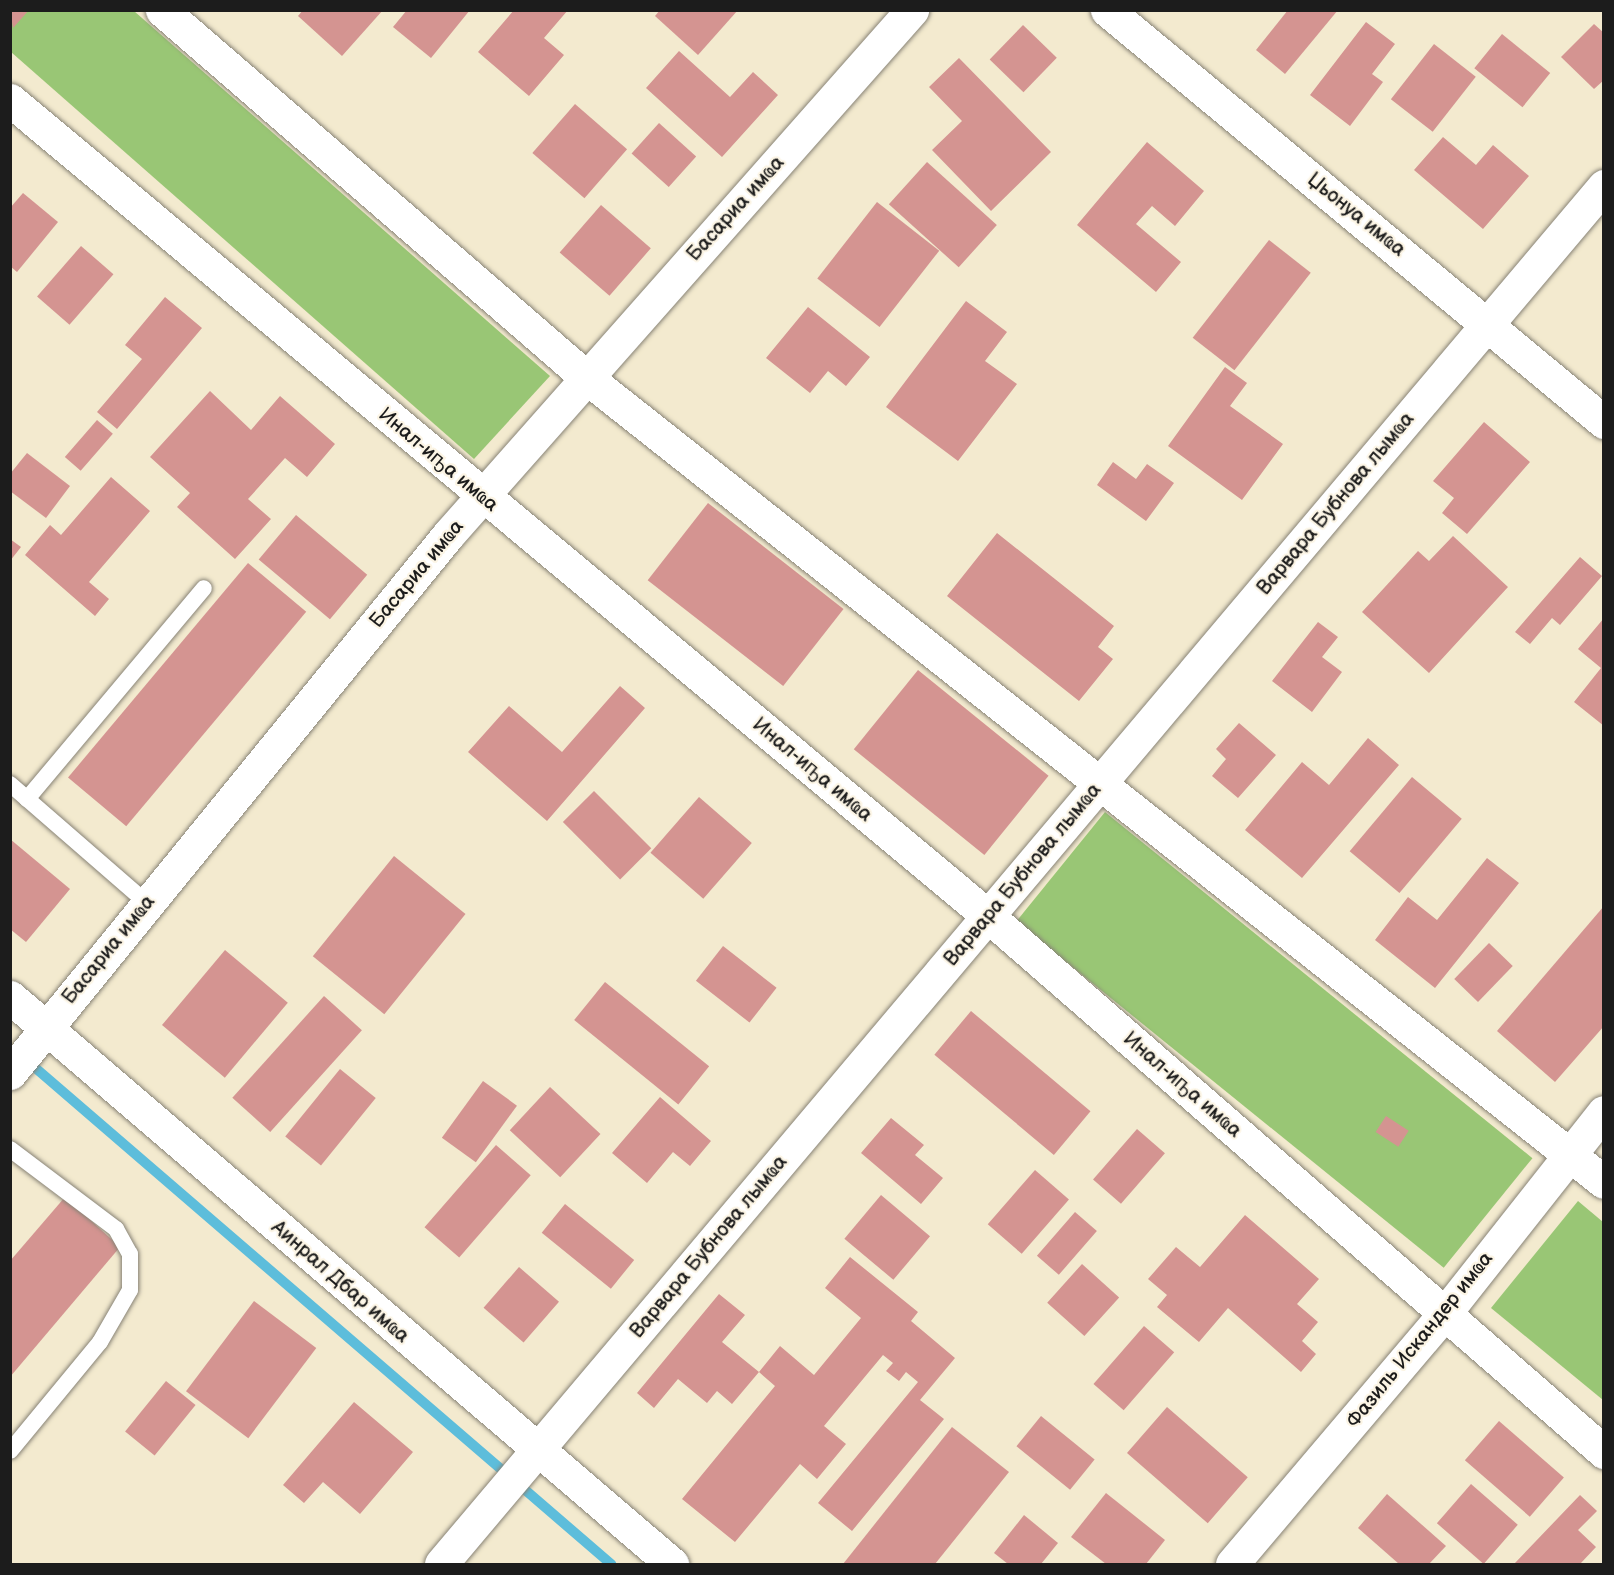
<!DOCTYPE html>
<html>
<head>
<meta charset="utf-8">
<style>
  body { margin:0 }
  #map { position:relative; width:1614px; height:1575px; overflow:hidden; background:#f3eacf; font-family:"Balsamiq Sans",sans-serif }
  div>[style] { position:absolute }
  .green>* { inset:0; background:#99c675; transform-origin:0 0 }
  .stream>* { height:10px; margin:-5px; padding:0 5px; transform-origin:5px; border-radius:5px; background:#5dbddb }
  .building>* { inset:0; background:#d49491; transform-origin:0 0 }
  .roads { filter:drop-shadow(0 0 2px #888376) drop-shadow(0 0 2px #888376) }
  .lane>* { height:16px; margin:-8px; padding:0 8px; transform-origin:8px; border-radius:8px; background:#fff }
  .street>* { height:33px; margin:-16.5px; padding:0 16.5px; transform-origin:16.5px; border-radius:16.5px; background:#fff }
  span { translate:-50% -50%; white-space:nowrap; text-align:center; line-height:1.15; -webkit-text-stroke:4.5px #fcf5e5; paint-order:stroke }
  .street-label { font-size:20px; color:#1c1c1c }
  .frame { position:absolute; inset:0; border:12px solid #1c1c1c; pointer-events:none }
</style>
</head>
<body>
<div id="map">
  <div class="green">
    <i style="clip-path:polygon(11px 11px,134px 11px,550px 376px,474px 459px,11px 52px)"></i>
    <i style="left:1105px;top:812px;width:550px;height:141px;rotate:39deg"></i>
    <i style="clip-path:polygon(1578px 1201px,1603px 1222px,1603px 1400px,1491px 1308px)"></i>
  </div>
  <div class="stream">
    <i style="left:25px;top:1059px;width:774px;rotate:40.75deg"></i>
  </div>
  <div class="building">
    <i style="clip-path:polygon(10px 10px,29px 10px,13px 28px)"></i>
    <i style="clip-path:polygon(303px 10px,383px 10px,342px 56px,298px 16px)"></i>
    <i style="clip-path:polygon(407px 10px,470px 10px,431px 58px,393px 27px)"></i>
    <i style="clip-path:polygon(514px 10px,568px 10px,544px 38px,564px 55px,529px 96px,478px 52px)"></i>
    <i style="clip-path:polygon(660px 10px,738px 10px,698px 55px,655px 16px)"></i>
    <i style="clip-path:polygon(1288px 10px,1338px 10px,1285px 74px,1256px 50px)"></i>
    <i style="clip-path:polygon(1366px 22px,1395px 44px,1372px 74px,1383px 82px,1350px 126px,1310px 95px)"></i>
    <i style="clip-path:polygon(1594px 24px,1604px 33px,1604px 80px,1594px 89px,1561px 57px)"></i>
    <i style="left:1023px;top:25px;width:47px;height:48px;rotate:44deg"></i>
    <i style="left:1502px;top:34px;width:62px;height:44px;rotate:39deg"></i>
    <i style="left:1434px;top:44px;width:53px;height:70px;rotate:38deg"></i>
    <i style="clip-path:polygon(679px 51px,730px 97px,753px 72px,778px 95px,722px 157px,646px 88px)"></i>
    <i style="clip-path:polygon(959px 58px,1051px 152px,991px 211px,932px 150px,962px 121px,929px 87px)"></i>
    <i style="left:575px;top:104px;width:69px;height:65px;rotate:41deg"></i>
    <i style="left:659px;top:123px;width:50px;height:41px;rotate:42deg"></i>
    <i style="clip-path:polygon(1443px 137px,1476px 165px,1493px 145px,1529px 176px,1483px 229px,1414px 170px)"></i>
    <i style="clip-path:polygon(1147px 142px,1204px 191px,1175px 226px,1152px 206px,1136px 224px,1181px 262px,1156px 292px,1077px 225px)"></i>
    <i style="left:927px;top:162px;width:94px;height:57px;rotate:42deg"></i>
    <i style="clip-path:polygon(23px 193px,58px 222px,17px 272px,10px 266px,10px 208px)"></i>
    <i style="left:877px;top:202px;width:79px;height:97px;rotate:38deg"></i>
    <i style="left:601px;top:205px;width:66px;height:63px;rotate:41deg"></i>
    <i style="left:1269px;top:240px;width:53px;height:124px;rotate:38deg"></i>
    <i style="left:81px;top:246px;width:43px;height:67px;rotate:41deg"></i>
    <i style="clip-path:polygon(165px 297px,202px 328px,117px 429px,97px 412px,142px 359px,125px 345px)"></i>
    <i style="clip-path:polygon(966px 301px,1007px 332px,985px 361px,1017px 384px,958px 461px,886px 407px)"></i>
    <i style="clip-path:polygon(808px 307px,870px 357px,846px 386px,828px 371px,810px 393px,766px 358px)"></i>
    <i style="clip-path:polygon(1225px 367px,1247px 383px,1230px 406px,1283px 444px,1242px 500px,1168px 446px)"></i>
    <i style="clip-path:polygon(210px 391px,251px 430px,280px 396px,335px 444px,307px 477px,285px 458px,248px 499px,271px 519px,235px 559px,177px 507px,190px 493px,150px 457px)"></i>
    <i style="left:97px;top:420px;width:21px;height:49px;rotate:41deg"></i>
    <i style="clip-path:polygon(1484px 422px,1530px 462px,1467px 534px,1442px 513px,1454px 498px,1433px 481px)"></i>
    <i style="clip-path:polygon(27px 453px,70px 486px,46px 518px,10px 491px,10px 474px)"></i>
    <i style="clip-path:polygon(1113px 462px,1136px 479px,1147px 464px,1174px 483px,1146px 521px,1097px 485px)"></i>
    <i style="clip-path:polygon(111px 477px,150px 511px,89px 582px,109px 599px,95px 616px,25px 555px,50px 525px,61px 535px)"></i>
    <i style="left:708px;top:503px;width:172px;height:98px;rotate:38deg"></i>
    <i style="left:296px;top:515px;width:93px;height:58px;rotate:40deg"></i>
    <i style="clip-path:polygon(997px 533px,1114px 626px,1098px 647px,1113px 659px,1079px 701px,947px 596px)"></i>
    <i style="clip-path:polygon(1453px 536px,1508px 587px,1429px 673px,1362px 612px,1418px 551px,1429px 561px)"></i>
    <i style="clip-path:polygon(10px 539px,21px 547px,10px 561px)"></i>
    <i style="clip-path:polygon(1580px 557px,1602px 576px,1560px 625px,1552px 618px,1530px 644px,1515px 632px)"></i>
    <i style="left:248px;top:563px;width:76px;height:280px;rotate:40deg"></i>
    <i style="clip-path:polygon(1604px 618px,1604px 726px,1574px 702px,1601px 668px,1578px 649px)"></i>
    <i style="clip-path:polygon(1318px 622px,1338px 637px,1322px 657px,1342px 672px,1312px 712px,1272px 681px)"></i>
    <i style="left:918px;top:670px;width:168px;height:102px;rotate:39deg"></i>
    <i style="clip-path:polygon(620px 686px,645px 708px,547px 821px,468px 752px,509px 706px,562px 752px)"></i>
    <i style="clip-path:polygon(1239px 723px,1276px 755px,1238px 798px,1212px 776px,1226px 759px,1216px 749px)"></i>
    <i style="clip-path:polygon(1368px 738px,1399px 765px,1302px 878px,1245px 830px,1302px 762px,1329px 785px)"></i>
    <i style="left:1412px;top:777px;width:65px;height:97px;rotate:40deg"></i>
    <i style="left:594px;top:791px;width:81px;height:44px;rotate:45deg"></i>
    <i style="left:699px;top:797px;width:70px;height:74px;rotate:41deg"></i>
    <i style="clip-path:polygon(10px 839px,70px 889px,26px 942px,10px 929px)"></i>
    <i style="left:394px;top:856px;width:92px;height:129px;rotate:39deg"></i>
    <i style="clip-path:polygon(1487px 858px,1519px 883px,1435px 988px,1375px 940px,1408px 897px,1437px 920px)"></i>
    <i style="clip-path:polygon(1604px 906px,1604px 1026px,1555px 1082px,1497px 1031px)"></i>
    <i style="left:1489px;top:943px;width:33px;height:50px;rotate:44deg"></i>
    <i style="left:723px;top:946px;width:68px;height:44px;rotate:38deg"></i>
    <i style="left:225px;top:950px;width:82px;height:98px;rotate:40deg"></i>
    <i style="left:605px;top:982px;width:134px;height:49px;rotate:39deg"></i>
    <i style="left:324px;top:996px;width:51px;height:137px;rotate:42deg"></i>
    <i style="left:971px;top:1011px;width:156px;height:57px;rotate:40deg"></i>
    <i style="left:340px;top:1069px;width:46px;height:87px;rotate:39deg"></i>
    <i style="left:483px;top:1081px;width:42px;height:70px;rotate:36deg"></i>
    <i style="left:550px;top:1087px;width:69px;height:59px;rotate:43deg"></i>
    <i style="clip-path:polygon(660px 1097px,711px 1141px,690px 1166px,673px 1152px,647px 1183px,612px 1153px)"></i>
    <i style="left:1386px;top:1116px;width:27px;height:19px;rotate:33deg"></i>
    <i style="clip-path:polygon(891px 1118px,924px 1145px,915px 1155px,943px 1178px,921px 1204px,861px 1153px)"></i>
    <i style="left:1137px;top:1129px;width:37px;height:67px;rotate:41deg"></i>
    <i style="left:496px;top:1145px;width:46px;height:109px;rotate:41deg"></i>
    <i style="left:1035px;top:1170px;width:45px;height:72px;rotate:41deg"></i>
    <i style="left:881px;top:1195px;width:64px;height:57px;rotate:40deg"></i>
    <i style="clip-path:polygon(65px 1197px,120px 1247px,10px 1377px,10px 1261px)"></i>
    <i style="left:565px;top:1204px;width:89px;height:37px;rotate:39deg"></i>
    <i style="left:1075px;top:1212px;width:29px;height:58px;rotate:41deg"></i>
    <i style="clip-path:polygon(1245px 1215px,1319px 1279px,1297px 1304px,1318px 1322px,1302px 1341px,1316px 1354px,1301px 1372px,1228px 1308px,1199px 1342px,1157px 1307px,1167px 1295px,1148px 1279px,1176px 1247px,1200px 1267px)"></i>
    <i style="clip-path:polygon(850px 1257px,918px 1312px,911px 1321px,955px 1358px,920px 1400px,944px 1419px,852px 1531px,818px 1503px,918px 1382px,906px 1372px,899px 1381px,886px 1371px,893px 1363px,883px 1355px,824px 1426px,846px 1444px,817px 1479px,800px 1464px,735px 1542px,682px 1499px,775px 1386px,759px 1372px,780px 1346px,814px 1375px,861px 1318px,825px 1288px)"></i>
    <i style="left:1082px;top:1264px;width:50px;height:52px;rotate:42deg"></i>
    <i style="left:519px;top:1267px;width:53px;height:54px;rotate:41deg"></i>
    <i style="clip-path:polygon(719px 1294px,745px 1315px,722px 1342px,759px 1372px,732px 1404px,717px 1391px,707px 1403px,678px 1379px,654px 1408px,637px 1393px)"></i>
    <i style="left:254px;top:1301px;width:78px;height:113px;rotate:37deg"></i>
    <i style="left:1144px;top:1326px;width:40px;height:77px;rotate:41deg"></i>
    <i style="left:166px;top:1381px;width:38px;height:65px;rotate:39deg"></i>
    <i style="clip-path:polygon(354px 1402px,413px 1452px,360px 1514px,323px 1482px,304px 1503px,283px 1485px)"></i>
    <i style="left:1167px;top:1407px;width:107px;height:61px;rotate:41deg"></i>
    <i style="left:1041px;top:1416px;width:69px;height:39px;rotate:39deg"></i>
    <i style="left:1499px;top:1421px;width:86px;height:52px;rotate:41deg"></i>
    <i style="clip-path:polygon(952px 1427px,1009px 1472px,935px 1564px,843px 1564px)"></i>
    <i style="left:1471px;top:1484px;width:62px;height:52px;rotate:41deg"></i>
    <i style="clip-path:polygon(1106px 1493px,1165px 1540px,1146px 1564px,1106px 1564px,1071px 1537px)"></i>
    <i style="clip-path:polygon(1387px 1494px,1446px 1546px,1429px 1564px,1399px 1564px,1358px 1528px)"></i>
    <i style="clip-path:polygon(1580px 1495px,1597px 1511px,1578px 1530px,1596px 1547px,1580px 1564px,1514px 1564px)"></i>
    <i style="clip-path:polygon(1024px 1515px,1058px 1543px,1041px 1564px,1008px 1564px,994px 1553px)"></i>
  </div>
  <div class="roads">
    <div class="lane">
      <i style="left:10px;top:784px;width:181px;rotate:41deg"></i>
      <i style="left:27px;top:799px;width:275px;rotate:-50deg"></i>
      <i style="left:10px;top:1149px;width:133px;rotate:37deg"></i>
      <i style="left:116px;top:1229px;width:29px;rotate:61deg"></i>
      <i style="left:130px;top:1254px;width:36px;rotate:90deg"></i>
      <i style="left:130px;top:1290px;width:60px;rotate:120deg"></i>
      <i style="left:100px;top:1342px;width:141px;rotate:129.5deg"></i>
    </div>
    <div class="street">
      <i style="left:162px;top:10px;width:562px;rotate:40.89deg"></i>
      <i style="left:587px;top:378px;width:1296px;rotate:38.33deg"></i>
      <i style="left:1107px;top:10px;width:646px;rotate:39.66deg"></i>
      <i style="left:10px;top:100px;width:1274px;rotate:39.84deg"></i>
      <i style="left:988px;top:916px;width:817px;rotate:41.03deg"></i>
      <i style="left:10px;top:997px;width:872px;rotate:40.58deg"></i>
      <i style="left:10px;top:1073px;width:694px;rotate:-50.85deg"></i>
      <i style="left:448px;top:535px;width:701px;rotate:-48.53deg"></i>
      <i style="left:441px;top:1564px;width:1803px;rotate:-49.84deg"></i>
      <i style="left:1232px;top:1564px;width:329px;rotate:-49.7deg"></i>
      <i style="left:1445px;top:1313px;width:256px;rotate:-51.7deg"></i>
    </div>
  </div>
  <div class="street-label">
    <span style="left:736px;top:209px;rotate:-48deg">Басариа имҩа</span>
    <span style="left:1356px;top:215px;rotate:39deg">Џьонуа имҩа</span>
    <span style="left:438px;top:460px;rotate:40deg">Инал-иҧа имҩа</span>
    <span style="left:1336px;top:504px;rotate:-50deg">Варвара Бубнова лымҩа</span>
    <span style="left:417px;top:574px;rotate:-50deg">Басариа имҩа</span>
    <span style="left:812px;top:770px;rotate:40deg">Инал-иҧа имҩа</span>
    <span style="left:1023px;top:875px;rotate:-50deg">Варвара Бубнова лымҩа</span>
    <span style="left:109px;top:950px;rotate:-51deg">Басариа имҩа</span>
    <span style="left:1182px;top:1085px;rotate:41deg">Инал-иҧа имҩа</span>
    <span style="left:709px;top:1247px;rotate:-50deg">Варвара Бубнова лымҩа</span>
    <span style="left:340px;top:1282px;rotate:41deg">Аинрал Дбар имҩа</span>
    <span style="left:1420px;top:1340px;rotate:-51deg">Фазиль Искандер имҩа</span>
  </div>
  <div class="frame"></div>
</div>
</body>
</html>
